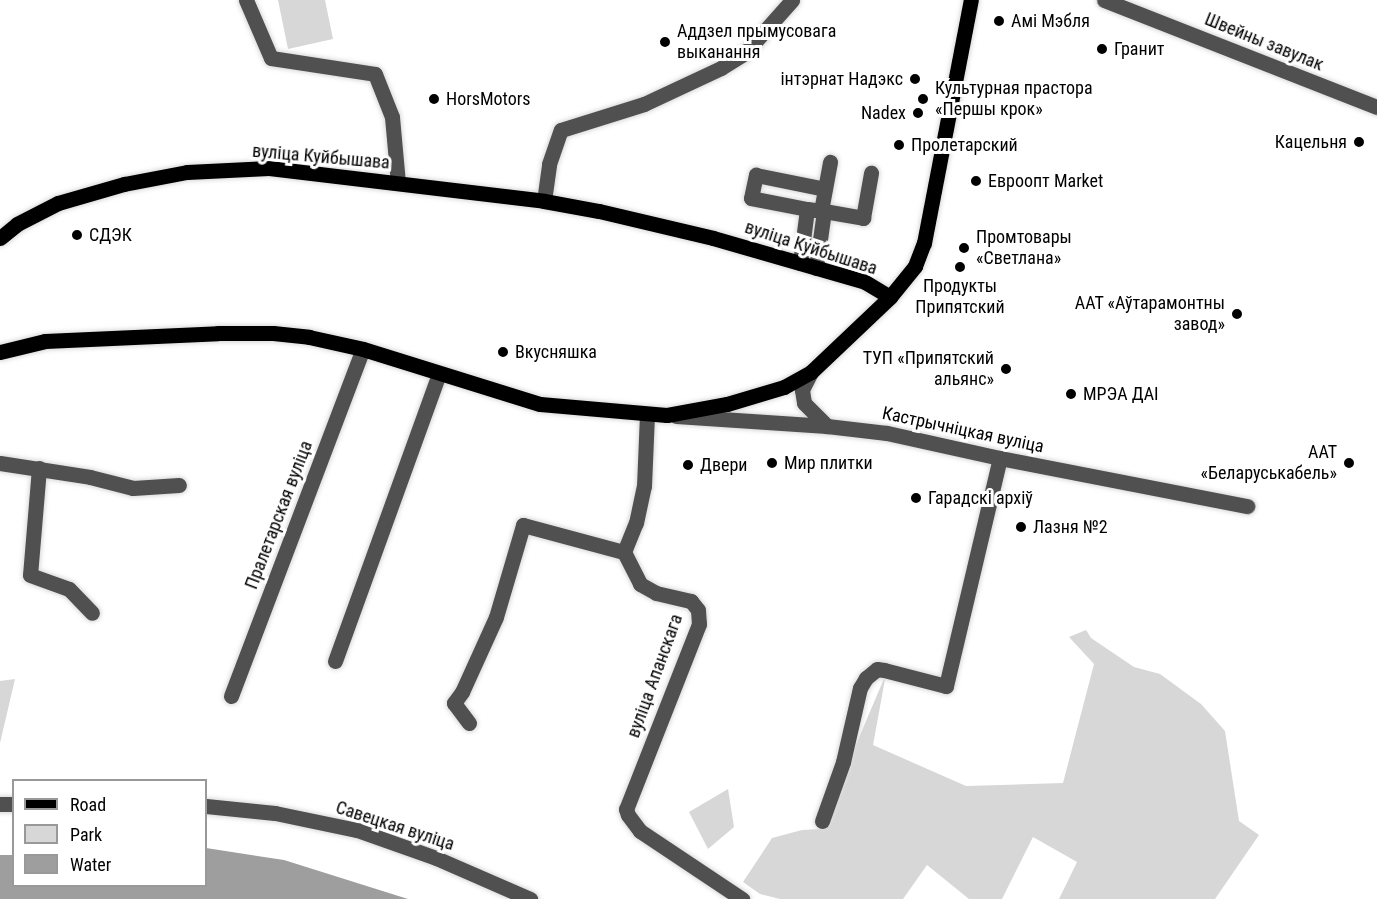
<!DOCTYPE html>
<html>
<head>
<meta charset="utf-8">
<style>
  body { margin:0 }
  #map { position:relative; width:1377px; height:899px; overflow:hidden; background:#fff; font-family:"Roboto Condensed",sans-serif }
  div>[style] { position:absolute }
  .green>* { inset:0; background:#d7d7d7 }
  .water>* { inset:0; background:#9e9e9e }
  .roads { filter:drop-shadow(0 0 2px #dbdbdb) drop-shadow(0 0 2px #dbdbdb) }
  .minor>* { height:15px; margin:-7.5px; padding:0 7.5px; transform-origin:7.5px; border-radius:7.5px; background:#505050 }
  .major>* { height:15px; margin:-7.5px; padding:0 7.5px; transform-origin:7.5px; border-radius:7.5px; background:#000 }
  .dots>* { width:16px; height:16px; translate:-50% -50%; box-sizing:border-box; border:3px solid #fff; border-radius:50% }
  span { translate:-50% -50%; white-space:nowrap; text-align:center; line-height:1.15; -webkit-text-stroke:6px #fff; paint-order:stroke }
  .poi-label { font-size:18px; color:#000 }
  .left { translate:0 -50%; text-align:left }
  .right { translate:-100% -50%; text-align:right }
  .street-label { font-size:18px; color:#000 }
  .legend { position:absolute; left:12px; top:779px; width:195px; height:108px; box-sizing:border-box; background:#fff; border:2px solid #999; margin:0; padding:8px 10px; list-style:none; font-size:18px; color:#000 }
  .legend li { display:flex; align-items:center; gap:12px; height:30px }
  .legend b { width:30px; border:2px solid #999 }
</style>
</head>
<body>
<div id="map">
  <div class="green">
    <i style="clip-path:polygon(278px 0,325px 0,333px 39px,288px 49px)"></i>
    <i style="clip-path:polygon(1086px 630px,1091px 638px,1134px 667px,1160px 674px,1201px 704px,1225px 731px,1239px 821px,1259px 835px,1215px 899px,1059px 899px,1077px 862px,1033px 837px,1002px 899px,969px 899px,927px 865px,903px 899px,780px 899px,760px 894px,743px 882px,772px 838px,802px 830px,820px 829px,886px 674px,873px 745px,966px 786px,1063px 783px,1094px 664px,1069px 637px)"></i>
    <i style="clip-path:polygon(15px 679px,0 743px,0 681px)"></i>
    <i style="clip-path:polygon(728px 789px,734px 827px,708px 849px,689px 812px)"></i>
  </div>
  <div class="water">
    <i style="clip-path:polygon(206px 848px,284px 860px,408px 899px,0 899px,0 855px,13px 855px,14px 886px,206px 886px)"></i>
  </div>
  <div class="roads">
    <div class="minor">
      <i style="left:246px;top:0;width:63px;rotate:66.7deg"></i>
      <i style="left:271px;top:58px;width:105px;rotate:8.7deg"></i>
      <i style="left:375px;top:74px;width:46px;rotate:68.4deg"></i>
      <i style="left:392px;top:117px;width:66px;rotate:84.8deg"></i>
      <i style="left:1104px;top:0;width:293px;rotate:21.4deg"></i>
      <i style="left:544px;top:201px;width:37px;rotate:-82deg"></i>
      <i style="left:549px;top:164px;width:36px;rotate:-71deg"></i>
      <i style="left:561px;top:130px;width:87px;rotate:-17.4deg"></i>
      <i style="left:644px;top:104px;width:85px;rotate:-25.1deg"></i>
      <i style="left:721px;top:68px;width:28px;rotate:-32deg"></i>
      <i style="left:745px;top:53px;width:71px;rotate:-48.4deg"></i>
      <i style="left:807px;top:209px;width:57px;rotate:-168.9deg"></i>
      <i style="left:751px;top:198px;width:24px;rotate:-78deg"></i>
      <i style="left:756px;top:175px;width:70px;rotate:11.5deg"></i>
      <i style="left:821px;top:211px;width:50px;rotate:-79.6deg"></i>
      <i style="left:800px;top:263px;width:54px;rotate:-82.6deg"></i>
      <i style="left:807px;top:209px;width:8px;rotate:7deg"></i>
      <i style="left:816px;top:268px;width:58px;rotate:-82deg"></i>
      <i style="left:824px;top:211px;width:40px;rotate:10deg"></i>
      <i style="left:863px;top:218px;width:46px;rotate:-79.9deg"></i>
      <i style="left:811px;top:372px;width:20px;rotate:117deg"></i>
      <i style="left:802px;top:390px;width:13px;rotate:81deg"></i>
      <i style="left:804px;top:403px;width:33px;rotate:45deg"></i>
      <i style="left:676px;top:416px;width:151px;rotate:3.8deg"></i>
      <i style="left:827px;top:426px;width:60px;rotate:6.7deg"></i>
      <i style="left:887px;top:433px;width:116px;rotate:12.5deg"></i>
      <i style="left:1000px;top:458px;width:252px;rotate:11deg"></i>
      <i style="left:0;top:463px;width:91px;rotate:8.8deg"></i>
      <i style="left:90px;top:477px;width:44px;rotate:14.3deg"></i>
      <i style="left:133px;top:488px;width:46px;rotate:-3.7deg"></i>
      <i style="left:39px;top:468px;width:107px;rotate:94.8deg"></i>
      <i style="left:30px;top:575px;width:41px;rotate:19.7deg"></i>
      <i style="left:69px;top:589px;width:33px;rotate:46deg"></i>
      <i style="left:624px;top:552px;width:31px;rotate:-68deg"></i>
      <i style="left:636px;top:523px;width:38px;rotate:-78deg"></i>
      <i style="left:644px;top:486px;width:72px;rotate:-87.6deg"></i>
      <i style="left:335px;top:661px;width:306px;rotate:-70.1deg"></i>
      <i style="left:231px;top:696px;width:371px;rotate:-69.2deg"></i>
      <i style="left:469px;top:723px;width:25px;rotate:-127deg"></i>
      <i style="left:454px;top:703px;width:14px;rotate:-54deg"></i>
      <i style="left:462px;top:692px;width:82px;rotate:-65.6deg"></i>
      <i style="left:496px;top:617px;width:96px;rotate:-73.6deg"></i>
      <i style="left:523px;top:525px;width:105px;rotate:15deg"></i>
      <i style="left:624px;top:552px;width:36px;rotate:63deg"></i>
      <i style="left:640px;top:584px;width:18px;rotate:29deg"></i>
      <i style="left:656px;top:593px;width:36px;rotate:13deg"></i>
      <i style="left:691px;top:601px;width:11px;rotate:52deg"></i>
      <i style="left:698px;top:610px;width:14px;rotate:86deg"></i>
      <i style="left:699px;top:624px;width:199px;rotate:111.5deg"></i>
      <i style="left:626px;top:809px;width:6px;rotate:72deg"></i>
      <i style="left:628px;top:815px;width:20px;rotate:53deg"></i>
      <i style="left:640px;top:831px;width:123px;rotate:33.7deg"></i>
      <i style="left:0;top:804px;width:14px"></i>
      <i style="left:206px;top:806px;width:69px;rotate:5.8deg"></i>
      <i style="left:275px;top:813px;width:84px;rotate:11.7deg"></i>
      <i style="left:357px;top:830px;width:84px;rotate:19.5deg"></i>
      <i style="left:436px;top:858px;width:103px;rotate:23.6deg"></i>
      <i style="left:822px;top:821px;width:63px;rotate:-70.4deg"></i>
      <i style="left:843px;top:762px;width:76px;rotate:-77.1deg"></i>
      <i style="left:860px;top:688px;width:12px;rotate:-59deg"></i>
      <i style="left:866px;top:678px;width:14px;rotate:-39deg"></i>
      <i style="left:877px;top:669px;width:7px;rotate:8deg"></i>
      <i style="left:884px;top:670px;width:64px;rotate:14.5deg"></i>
      <i style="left:946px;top:686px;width:234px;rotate:-76.7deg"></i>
    </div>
    <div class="major">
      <i style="left:0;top:238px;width:22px;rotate:-39deg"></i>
      <i style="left:17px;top:224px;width:46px;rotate:-27.1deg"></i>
      <i style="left:58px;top:203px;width:69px;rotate:-16.1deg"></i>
      <i style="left:124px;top:184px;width:64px;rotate:-10.8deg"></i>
      <i style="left:187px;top:172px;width:82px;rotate:-2.8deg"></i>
      <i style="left:269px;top:168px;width:277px;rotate:6.8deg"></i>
      <i style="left:544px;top:201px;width:56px;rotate:10.3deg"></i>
      <i style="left:599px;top:211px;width:117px;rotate:13.3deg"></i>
      <i style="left:713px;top:238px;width:158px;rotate:16.1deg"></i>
      <i style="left:865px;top:282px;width:29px;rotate:31deg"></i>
      <i style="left:0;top:352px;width:46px;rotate:-13.7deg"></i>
      <i style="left:45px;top:341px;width:173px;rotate:-2.6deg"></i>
      <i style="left:218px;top:333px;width:55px"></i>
      <i style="left:273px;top:333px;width:36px;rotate:6deg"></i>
      <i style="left:309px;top:337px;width:55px;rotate:12.5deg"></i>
      <i style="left:363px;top:349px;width:185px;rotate:17.3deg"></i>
      <i style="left:540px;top:404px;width:127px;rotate:5deg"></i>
      <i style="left:667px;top:415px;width:61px;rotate:-10.4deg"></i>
      <i style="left:727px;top:404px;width:59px;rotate:-16.6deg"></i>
      <i style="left:784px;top:387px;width:31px;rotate:-29deg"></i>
      <i style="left:811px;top:372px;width:109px;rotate:-43.5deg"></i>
      <i style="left:890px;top:297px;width:40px;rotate:-51deg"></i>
      <i style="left:915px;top:266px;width:25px;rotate:-69deg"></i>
      <i style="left:924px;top:243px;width:248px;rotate:-79.1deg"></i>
    </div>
  </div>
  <div class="dots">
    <i style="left:999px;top:21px;background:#000"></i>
    <i style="left:665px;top:42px;background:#000"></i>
    <i style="left:1102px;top:49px;background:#000"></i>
    <i style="left:915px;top:79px;background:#000"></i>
    <i style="left:434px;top:99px;background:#000"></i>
    <i style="left:923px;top:99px;background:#000"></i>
    <i style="left:918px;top:113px;background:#000"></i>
    <i style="left:1359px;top:142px;background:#000"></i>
    <i style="left:899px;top:145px;background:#000"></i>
    <i style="left:976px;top:181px;background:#000"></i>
    <i style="left:77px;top:235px;background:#000"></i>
    <i style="left:964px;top:248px;background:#000"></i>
    <i style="left:960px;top:267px;background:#000"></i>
    <i style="left:1237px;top:314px;background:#000"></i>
    <i style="left:503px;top:352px;background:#000"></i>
    <i style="left:1006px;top:369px;background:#000"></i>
    <i style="left:1071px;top:394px;background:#000"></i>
    <i style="left:772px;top:463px;background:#000"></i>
    <i style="left:1349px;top:463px;background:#000"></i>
    <i style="left:688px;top:465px;background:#000"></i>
    <i style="left:916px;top:498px;background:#000"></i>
    <i style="left:1021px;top:527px;background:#000"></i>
  </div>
  <div class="poi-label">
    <span class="left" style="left:1011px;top:21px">Амі Мэбля</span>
    <span class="left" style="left:677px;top:42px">Аддзел прымусовага<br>выканання</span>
    <span class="left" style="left:1114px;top:49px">Гранит</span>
    <span class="right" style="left:903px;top:79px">інтэрнат Надэкс</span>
    <span class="left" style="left:935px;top:99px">Культурная прастора<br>«Першы крок»</span>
    <span class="left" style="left:446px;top:99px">HorsMotors</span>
    <span class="right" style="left:906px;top:113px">Nadex</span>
    <span class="right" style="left:1347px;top:142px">Кацельня</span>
    <span class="left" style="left:911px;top:145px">Пролетарский</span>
    <span class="left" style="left:988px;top:181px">Евроопт Market</span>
    <span class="left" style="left:89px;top:235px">СДЭК</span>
    <span class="left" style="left:976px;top:248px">Промтовары<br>«Светлана»</span>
    <span style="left:960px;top:297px">Продукты<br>Припятский</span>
    <span class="right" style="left:1225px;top:314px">ААТ «Аўтарамонтны<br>завод»</span>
    <span class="left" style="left:515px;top:352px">Вкусняшка</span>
    <span class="right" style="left:994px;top:369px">ТУП «Припятский<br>альянс»</span>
    <span class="left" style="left:1083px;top:394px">МРЭА ДАІ</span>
    <span class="right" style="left:1337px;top:463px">ААТ<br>«Беларуськабель»</span>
    <span class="left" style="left:784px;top:463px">Мир плитки</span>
    <span class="left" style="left:700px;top:465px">Двери</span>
    <span class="left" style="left:928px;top:498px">Гарадскі архіў</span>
    <span class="left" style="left:1033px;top:527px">Лазня №2</span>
  </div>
  <div class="street-label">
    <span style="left:1264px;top:42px;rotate:22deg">Швейны завулак</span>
    <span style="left:321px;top:157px;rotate:5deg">вуліца Куйбышава</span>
    <span style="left:811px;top:248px;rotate:18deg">вуліца Куйбышава</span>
    <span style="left:963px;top:430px;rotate:12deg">Кастрычніцкая вуліца</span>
    <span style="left:279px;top:515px;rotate:-69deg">Пралетарская вуліца</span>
    <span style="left:655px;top:676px;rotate:-70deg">вуліца Апанскага</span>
    <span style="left:395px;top:826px;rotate:18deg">Савецкая вуліца</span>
  </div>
  <ul class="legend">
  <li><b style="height:8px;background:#000"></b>Road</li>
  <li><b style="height:16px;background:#d7d7d7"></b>Park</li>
  <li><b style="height:16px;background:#9e9e9e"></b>Water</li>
  </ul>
</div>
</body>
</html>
